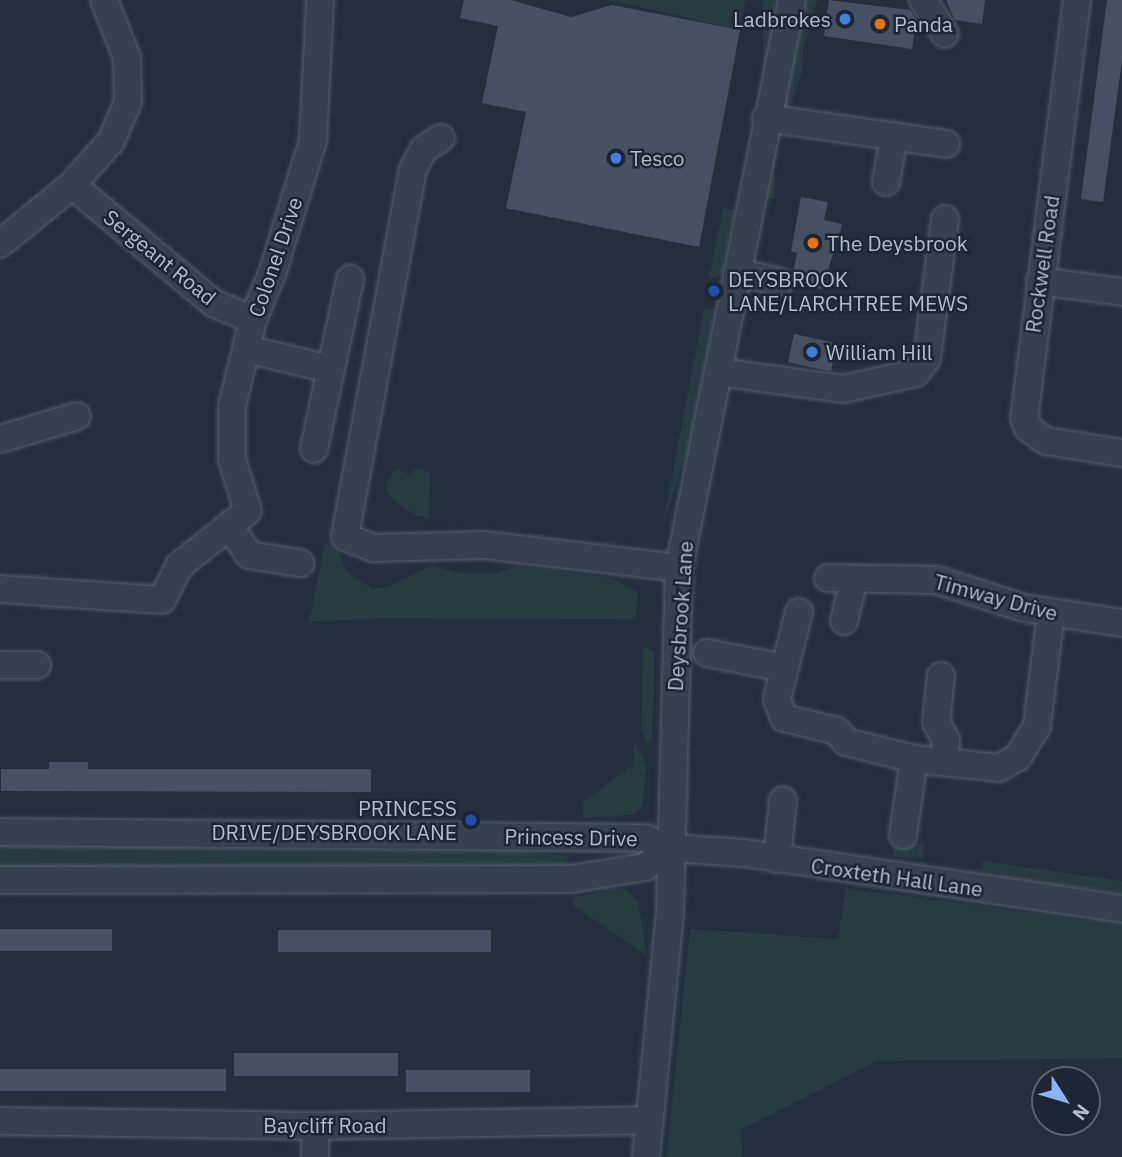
<!DOCTYPE html>
<html>
<head>
<meta charset="utf-8">
<style>
  body { margin:0 }
  #map { position:relative; width:1122px; height:1157px; overflow:hidden; background:#242f3e; font-family:"IBM Plex Sans",sans-serif }
  div>[style] { position:absolute }
  .green>* { inset:0; background:#263c3f; transform-origin:0 0 }
  .building>* { inset:0; background:#455162; transform-origin:0 0 }
  .roads { filter:drop-shadow(0 0 2px #565f6c) drop-shadow(0 0 2px #565f6c) }
  .minor>* { height:26px; margin:-13px; padding:0 13px; transform-origin:13px; border-radius:13px; background:#38414e }
  .dots>* { width:19px; height:19px; translate:-50% -50%; box-sizing:border-box; border:4px solid #1d2633; border-radius:50% }
  span { translate:-50% -50%; white-space:nowrap; text-align:center; line-height:1.15; -webkit-text-stroke:5px #1d2633; paint-order:stroke }
  .poi-label { font-size:21px; color:#b4bcc9 }
  .right { translate:-100% -50%; text-align:right }
  .left { translate:0 -50%; text-align:left }
  .street-label { font-size:21px; color:#b4bcc9 }
  .north { position:absolute; left:1031px; top:1066px; width:70px; height:70px; box-sizing:border-box; background:#1d2633; border:2px solid #59626f; border-radius:50%; rotate:127deg; font-size:19px; font-weight:700; line-height:28px; text-align:center; color:#b4bcc9 }
  .north::after { content:''; display:block; margin:auto; width:24px; height:32px; background:#8ab4f8; clip-path:polygon(50% 0,100% 100%,50% 72%,0 100%) }
</style>
</head>
<body>
<div id="map">
  <div class="green">
    <i style="clip-path:polygon(609px 0,746px 0,740px 30px)"></i>
    <i style="left:763px;top:0;width:12px;height:199px"></i>
    <i style="clip-path:polygon(803px 0,817px 0,803px 50px,802px 74px,787px 115px,782px 107px)"></i>
    <i style="clip-path:polygon(723px 208px,735px 210px,721px 275px,714px 278px,709px 277px)"></i>
    <i style="clip-path:polygon(704px 308px,715px 310px,689px 448px,663px 524px)"></i>
    <i style="clip-path:polygon(414px 468px,430px 472px,429px 518px,415px 515px,391px 498px,385px 485px,396px 469px,411px 474px)"></i>
    <i style="clip-path:polygon(325px 542px,339px 552px,346px 572px,373px 589px,387px 587px,432px 565px,458px 573px,493px 574px,517px 565px,611px 578px,638px 592px,635px 619px,381px 618px,309px 622px)"></i>
    <i style="clip-path:polygon(643px 647px,653px 651px,655px 658px,652px 740px,648px 743px,641px 730px)"></i>
    <i style="clip-path:polygon(634px 742px,647px 766px,642px 807px,632px 815px,583px 818px,583px 802px,633px 765px)"></i>
    <i style="left:895px;top:841px;width:29px;height:15px;rotate:6deg"></i>
    <i style="clip-path:polygon(0 845px,525px 852px,569px 856px,566px 864px,544px 870px,0 868px)"></i>
    <i style="clip-path:polygon(982px 861px,1122px 881px,1122px 893px,988px 875px,983px 873px)"></i>
    <i style="clip-path:polygon(614px 888px,626px 890px,638px 902px,647px 956px,573px 905px,573px 898px)"></i>
    <i style="clip-path:polygon(846px 888px,1122px 925px,1122px 1058px,877px 1061px,741px 1130px,742px 1157px,666px 1157px,690px 929px,838px 939px)"></i>
  </div>
  <div class="building">
    <i style="clip-path:polygon(464px 0,511px 0,571px 17px,612px 5px,740px 30px,699px 247px,506px 208px,526px 112px,482px 103px,498px 26px,460px 18px)"></i>
    <i style="clip-path:polygon(829px 0,910px 10px,916px 19px,912px 49px,824px 36px)"></i>
    <i style="clip-path:polygon(946px 0,985px 0,982px 24px,955px 20px)"></i>
    <i style="clip-path:polygon(1107px 0,1122px 0,1122px 60px,1103px 202px,1081px 199px)"></i>
    <i style="clip-path:polygon(801px 197px,828px 202px,824px 220px,842px 224px,839px 238px,831px 236px,833px 254px,822px 289px,798px 285px,793px 274px,797px 253px,791px 251px)"></i>
    <i style="left:794px;top:334px;width:44px;height:29px;rotate:12deg"></i>
    <i style="clip-path:polygon(49px 762px,88px 762px,88px 769px,371px 769px,371px 792px,1px 791px,1px 769px,49px 769px)"></i>
    <i style="left:0;top:929px;width:112px;height:22px"></i>
    <i style="left:278px;top:930px;width:213px;height:22px"></i>
    <i style="left:234px;top:1053px;width:164px;height:23px"></i>
    <i style="left:226px;top:1069px;width:22px;height:226px;rotate:90deg"></i>
    <i style="left:406px;top:1070px;width:124px;height:22px"></i>
  </div>
  <div class="roads">
    <div class="minor">
      <i style="left:923px;top:0;width:40px;rotate:57.1deg"></i>
      <i style="left:1077px;top:0;width:421px;rotate:97.2deg"></i>
      <i style="left:1024px;top:418px;width:11px;rotate:68deg"></i>
      <i style="left:1028px;top:428px;width:22px;rotate:36deg"></i>
      <i style="left:1046px;top:441px;width:77px;rotate:9deg"></i>
      <i style="left:766px;top:118px;width:182px;rotate:8.2deg"></i>
      <i style="left:441px;top:138px;width:20px;rotate:147deg"></i>
      <i style="left:424px;top:149px;width:23px;rotate:119deg"></i>
      <i style="left:413px;top:169px;width:374px;rotate:100.5deg"></i>
      <i style="left:345px;top:537px;width:31px;rotate:21deg"></i>
      <i style="left:374px;top:548px;width:110px;rotate:-1.6deg"></i>
      <i style="left:484px;top:545px;width:196px;rotate:6.7deg"></i>
      <i style="left:886px;top:182px;width:47px;rotate:-80.1deg"></i>
      <i style="left:72px;top:185px;width:184px;rotate:39.9deg"></i>
      <i style="left:213px;top:303px;width:43px;rotate:23deg"></i>
      <i style="left:0;top:244px;width:93px;rotate:-39.3deg"></i>
      <i style="left:72px;top:185px;width:59px;rotate:-48.4deg"></i>
      <i style="left:111px;top:141px;width:43px;rotate:-66.4deg"></i>
      <i style="left:128px;top:102px;width:44px;rotate:-91.3deg"></i>
      <i style="left:127px;top:58px;width:62px;rotate:-111.6deg"></i>
      <i style="left:737px;top:272px;width:44px;rotate:13.1deg"></i>
      <i style="left:1040px;top:281px;width:83px;rotate:7.6deg"></i>
      <i style="left:246px;top:349px;width:86px;rotate:13.4deg"></i>
      <i style="left:718px;top:372px;width:126px;rotate:7.7deg"></i>
      <i style="left:843px;top:389px;width:75px;rotate:-12.4deg"></i>
      <i style="left:916px;top:373px;width:19px;rotate:-54deg"></i>
      <i style="left:927px;top:358px;width:140px;rotate:-82.6deg"></i>
      <i style="left:0;top:439px;width:80px;rotate:-16.6deg"></i>
      <i style="left:314px;top:449px;width:174px;rotate:-78deg"></i>
      <i style="left:229px;top:526px;width:35px;rotate:55deg"></i>
      <i style="left:249px;top:555px;width:52px;rotate:8.9deg"></i>
      <i style="left:828px;top:578px;width:108px;rotate:1.1deg"></i>
      <i style="left:936px;top:580px;width:92px;rotate:17.7deg"></i>
      <i style="left:1024px;top:608px;width:99px;rotate:8.7deg"></i>
      <i style="left:0;top:589px;width:162px;rotate:3.9deg"></i>
      <i style="left:162px;top:600px;width:38px;rotate:-63deg"></i>
      <i style="left:179px;top:566px;width:88px;rotate:-38.6deg"></i>
      <i style="left:248px;top:511px;width:53px;rotate:-107.4deg"></i>
      <i style="left:232px;top:460px;width:54px;rotate:-90deg"></i>
      <i style="left:232px;top:406px;width:89px;rotate:-76.3deg"></i>
      <i style="left:253px;top:320px;width:53px;rotate:-67.8deg"></i>
      <i style="left:273px;top:271px;width:137px;rotate:-73deg"></i>
      <i style="left:313px;top:140px;width:140px;rotate:-87.1deg"></i>
      <i style="left:799px;top:612px;width:90px;rotate:104.2deg"></i>
      <i style="left:777px;top:699px;width:20px;rotate:70deg"></i>
      <i style="left:784px;top:718px;width:55px;rotate:13.8deg"></i>
      <i style="left:837px;top:731px;width:14px;rotate:51deg"></i>
      <i style="left:846px;top:742px;width:70px;rotate:14deg"></i>
      <i style="left:914px;top:759px;width:85px;rotate:6deg"></i>
      <i style="left:999px;top:768px;width:22px;rotate:-30deg"></i>
      <i style="left:1018px;top:757px;width:36px;rotate:-58deg"></i>
      <i style="left:1037px;top:726px;width:113px;rotate:-82.9deg"></i>
      <i style="left:844px;top:621px;width:43px;rotate:-76.6deg"></i>
      <i style="left:707px;top:653px;width:78px;rotate:11deg"></i>
      <i style="left:0;top:665px;width:37px"></i>
      <i style="left:941px;top:676px;width:46px;rotate:96.2deg"></i>
      <i style="left:936px;top:722px;width:21px;rotate:61deg"></i>
      <i style="left:946px;top:740px;width:22px;rotate:95deg"></i>
      <i style="left:0;top:832px;width:645px;rotate:0.53deg"></i>
      <i style="left:645px;top:838px;width:28px;rotate:21deg"></i>
      <i style="left:671px;top:848px;width:73px;rotate:3.9deg"></i>
      <i style="left:744px;top:853px;width:382px;rotate:8.4deg"></i>
      <i style="left:903px;top:835px;width:77px;rotate:-81.8deg"></i>
      <i style="left:777px;top:859px;width:59px;rotate:-84.2deg"></i>
      <i style="left:0;top:880px;width:571px;rotate:-0.1deg"></i>
      <i style="left:571px;top:879px;width:75px;rotate:-9.2deg"></i>
      <i style="left:645px;top:867px;width:32px;rotate:-36deg"></i>
      <i style="left:0;top:1121px;width:315px;rotate:0.9deg"></i>
      <i style="left:315px;top:1126px;width:335px;rotate:-1deg"></i>
      <i style="left:315px;top:1157px;width:31px;rotate:-90deg"></i>
      <i style="left:646px;top:1157px;width:247px;rotate:-84.4deg"></i>
      <i style="left:670px;top:911px;width:343px;rotate:-88.5deg"></i>
      <i style="left:679px;top:568px;width:579px;rotate:-78.75deg"></i>
    </div>
  </div>
  <div class="dots">
    <i style="left:845px;top:19px;background:#3f7fe0"></i>
    <i style="left:880px;top:24px;background:#e8710a"></i>
    <i style="left:616px;top:158px;background:#3f7fe0"></i>
    <i style="left:813px;top:243px;background:#e8710a"></i>
    <i style="left:714px;top:291px;background:#1a4fb4"></i>
    <i style="left:812px;top:352px;background:#3f7fe0"></i>
    <i style="left:471px;top:820px;background:#1a4fb4"></i>
  </div>
  <div class="poi-label">
    <span class="right" style="left:831px;top:19px">Ladbrokes</span>
    <span class="left" style="left:894px;top:24px">Panda</span>
    <span class="left" style="left:630px;top:158px">Tesco</span>
    <span class="left" style="left:827px;top:243px">The Deysbrook</span>
    <span class="left" style="left:728px;top:291px">DEYSBROOK<br>LANE/LARCHTREE MEWS</span>
    <span class="left" style="left:826px;top:352px">William Hill</span>
    <span class="right" style="left:457px;top:820px">PRINCESS<br>DRIVE/DEYSBROOK LANE</span>
  </div>
  <div class="street-label">
    <span style="left:160px;top:257px;rotate:39deg">Sergeant Road</span>
    <span style="left:275px;top:257px;rotate:-71deg">Colonel Drive</span>
    <span style="left:1042px;top:264px;rotate:-82deg">Rockwell Road</span>
    <span style="left:996px;top:597px;rotate:15deg">Timway Drive</span>
    <span style="left:680px;top:616px;rotate:-86deg">Deysbrook Lane</span>
    <span style="left:571px;top:837px;rotate:1deg">Princess Drive</span>
    <span style="left:897px;top:877px;rotate:8deg">Croxteth Hall Lane</span>
    <span style="left:325px;top:1125px">Baycliff Road</span>
  </div>
  <div class="north">N</div>
</div>
</body>
</html>
